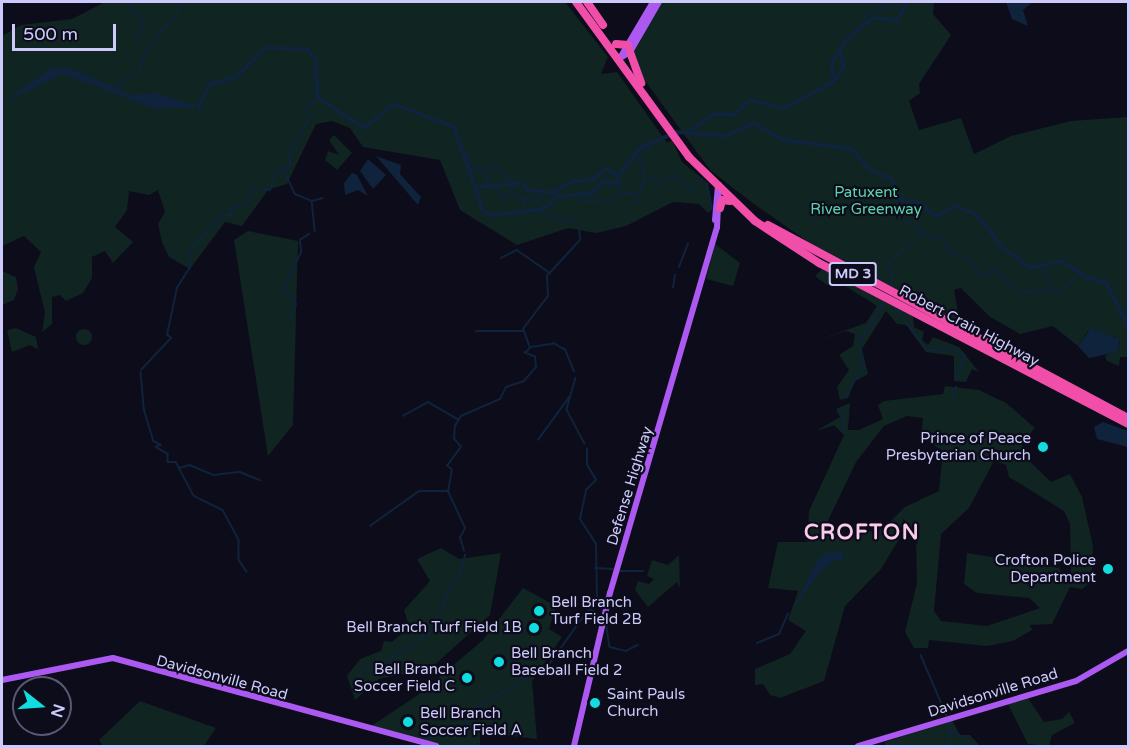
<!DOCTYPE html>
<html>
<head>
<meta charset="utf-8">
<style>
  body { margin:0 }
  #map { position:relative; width:1130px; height:748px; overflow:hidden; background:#0d0c1a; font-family:"Varela Round",sans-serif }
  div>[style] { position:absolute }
  .green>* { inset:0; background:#102421 }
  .round { border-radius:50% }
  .water>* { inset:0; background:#0f243c }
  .stream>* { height:1.5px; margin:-0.75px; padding:0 0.75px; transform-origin:0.75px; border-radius:0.75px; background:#0f243c }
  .river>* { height:4px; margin:-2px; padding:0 2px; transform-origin:2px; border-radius:2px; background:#0f243c }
  .major>* { height:6px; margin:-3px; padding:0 3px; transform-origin:3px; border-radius:3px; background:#ac59f2 }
  .highway>* { height:8px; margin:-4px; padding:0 4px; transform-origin:4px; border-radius:4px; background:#f14eaa }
  .dots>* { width:16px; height:16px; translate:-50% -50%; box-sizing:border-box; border:3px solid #0d0c1a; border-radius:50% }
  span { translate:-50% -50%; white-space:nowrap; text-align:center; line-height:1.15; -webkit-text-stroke:4.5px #0d0c1a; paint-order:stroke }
  .shield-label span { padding:2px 4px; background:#0d0c1a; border:2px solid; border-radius:4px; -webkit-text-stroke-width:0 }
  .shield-label { font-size:14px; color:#cbcafb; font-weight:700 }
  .park-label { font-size:15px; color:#5dd3ac }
  .street-label { font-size:15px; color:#cbcafb }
  .poi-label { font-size:15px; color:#cbcafb }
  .right { translate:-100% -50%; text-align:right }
  .left { translate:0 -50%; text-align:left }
  .district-label { font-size:21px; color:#fbcbee; font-weight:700; letter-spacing:1.5px }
  .frame { position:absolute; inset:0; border:3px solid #cbcafb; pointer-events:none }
  .north { position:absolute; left:12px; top:676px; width:60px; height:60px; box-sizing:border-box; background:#0d0c1a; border:2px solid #595874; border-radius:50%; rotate:107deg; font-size:16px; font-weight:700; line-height:24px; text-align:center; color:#cbcafb }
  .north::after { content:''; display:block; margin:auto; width:21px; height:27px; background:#12dcdf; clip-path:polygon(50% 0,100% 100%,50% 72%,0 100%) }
  .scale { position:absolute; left:12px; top:24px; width:104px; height:27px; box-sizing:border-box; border:3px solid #cbcafb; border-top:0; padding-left:8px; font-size:18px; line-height:21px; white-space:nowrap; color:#cbcafb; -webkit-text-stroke:4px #0d0c1a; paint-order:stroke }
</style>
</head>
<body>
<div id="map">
  <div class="green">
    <i style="clip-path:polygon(105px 2px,565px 2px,608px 57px,601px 74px,617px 72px,667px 143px,672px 140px,682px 162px,708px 183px,713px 209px,708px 213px,699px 204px,673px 202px,626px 226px,596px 233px,568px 228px,517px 245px,460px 210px,440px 160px,363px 147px,350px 128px,332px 121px,316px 124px,287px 184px,268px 190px,242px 226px,225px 222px,190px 269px,169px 257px,162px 242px,158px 224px,165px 212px,158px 190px,149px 195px,129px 191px,127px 210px,115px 227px,133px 242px,113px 263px,105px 251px,92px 257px,92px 278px,83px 293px,66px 301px,60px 295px,52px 297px,52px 324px,42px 332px,45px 313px,34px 267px,41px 252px,24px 236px,2px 246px,2px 36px,21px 25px,72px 19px)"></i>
    <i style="clip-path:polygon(661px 2px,934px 2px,933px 14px,951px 35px,919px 84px,920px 93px,909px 101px,919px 130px,961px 118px,974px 154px,1011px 136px,1071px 121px,1128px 117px,1128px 357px,1120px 357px,1119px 366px,1107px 361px,1105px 356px,1118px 349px,1120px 341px,1114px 337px,1088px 331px,1078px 346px,1053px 326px,1020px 334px,990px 317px,961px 288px,954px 290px,960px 324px,811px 244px,754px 204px,710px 170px,632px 63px,633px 50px)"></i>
    <i style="clip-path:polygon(334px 135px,352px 153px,337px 170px,325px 160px,328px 151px,339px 155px,329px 140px)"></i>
    <i style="clip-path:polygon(248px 231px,298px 241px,293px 425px,268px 456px,234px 240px)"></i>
    <i style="clip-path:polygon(715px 244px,740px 263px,733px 286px,706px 279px)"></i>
    <i style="clip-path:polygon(822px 269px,913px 316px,914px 327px,924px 332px,922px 340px,928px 345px,933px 337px,959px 347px,979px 372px,972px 369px,966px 382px,954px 381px,954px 356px,926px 352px,906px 325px,897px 324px,886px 311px,862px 349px,868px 374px,855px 381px,848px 398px,840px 400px,837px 387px,849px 370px,839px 355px,853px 346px,855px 334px,846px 331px,812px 342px,866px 323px,877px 306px,842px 284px,827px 285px,815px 276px)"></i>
    <i style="clip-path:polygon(2px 271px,16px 277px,18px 289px,14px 300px,2px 305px)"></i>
    <i style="clip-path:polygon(16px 328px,36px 337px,38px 349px,46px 354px,30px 345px,12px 352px,7px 330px)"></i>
    <i class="round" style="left:76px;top:329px;width:16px;height:16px"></i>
    <i style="clip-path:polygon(evenodd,945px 386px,979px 390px,1006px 403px,1035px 428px,1022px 443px,1023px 455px,1051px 482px,1070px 474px,1082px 497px,1093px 546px,1091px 582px,1082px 589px,1070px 587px,1052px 624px,1030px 625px,1032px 630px,1013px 641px,987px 646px,929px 640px,928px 648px,914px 648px,905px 632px,917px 583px,916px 537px,904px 531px,881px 569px,845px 606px,824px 681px,780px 698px,770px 695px,763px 684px,755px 685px,755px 669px,790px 654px,806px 631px,788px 620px,798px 591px,768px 588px,778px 542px,807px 542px,809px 511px,844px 435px,834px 425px,816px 431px,840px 417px,836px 409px,850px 403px,848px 430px,859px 430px,883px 419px,878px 405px,884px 401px,943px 394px,945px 386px,907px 416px,923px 418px,921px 437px,943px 451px,939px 491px,905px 507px,883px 529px,845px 536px,837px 530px,829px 535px,825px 527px,856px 462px,884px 426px,907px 416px,945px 386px,994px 461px,1006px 465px,1009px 477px,1064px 511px,1070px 524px,1071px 571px,1063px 577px,1059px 568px,967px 553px,964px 584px,977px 593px,1029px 598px,1040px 608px,987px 626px,941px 621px,934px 611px,941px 534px,969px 508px,994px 461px)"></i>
    <i style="clip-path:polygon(441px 548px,459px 559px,501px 553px,490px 615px,431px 668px,379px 679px,355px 700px,347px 676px,360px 659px,381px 651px,384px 641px,392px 642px,409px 627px,404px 610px,430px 581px,417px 559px)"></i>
    <i style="clip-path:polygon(679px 555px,680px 588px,677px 582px,648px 607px,635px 590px,638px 581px,649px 584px,654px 579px,647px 576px,652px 560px,668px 565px)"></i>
    <i style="clip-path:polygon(523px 588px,556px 606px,549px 629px,562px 637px,532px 681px,537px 739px,480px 732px,480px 746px,444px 746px,368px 728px,418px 695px,483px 640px)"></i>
    <i style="clip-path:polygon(1028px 698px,1044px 722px,1062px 719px,1069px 712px,1075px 723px,1052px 735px,1049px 746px,1028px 744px,1008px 704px)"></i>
    <i style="clip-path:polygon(140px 701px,216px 728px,204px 746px,103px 746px,99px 740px)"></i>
    <i style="clip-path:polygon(952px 720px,960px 735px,970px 735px,980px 746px,885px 746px,885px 742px)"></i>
  </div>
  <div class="water">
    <i style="clip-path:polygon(1006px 2px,1033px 2px,1023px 10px,1028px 26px,1012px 19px)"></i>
    <i style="clip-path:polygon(52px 67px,72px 69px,132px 95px,156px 93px,202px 107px,156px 109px,63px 74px,2px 103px)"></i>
    <i style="clip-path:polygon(376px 156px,401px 165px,400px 174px,421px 197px,418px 205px)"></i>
    <i style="clip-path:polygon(368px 159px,386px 175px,373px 189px,360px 171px)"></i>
    <i style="clip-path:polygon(352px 173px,357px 175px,368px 196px,358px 190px,345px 195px,344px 183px)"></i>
    <i style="clip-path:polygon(1091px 328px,1120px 340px,1117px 352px,1089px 358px,1078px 346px)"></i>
    <i style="clip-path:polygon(1103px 422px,1128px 431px,1128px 447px,1097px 439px,1094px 427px)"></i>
    <i style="clip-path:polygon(830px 551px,843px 553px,844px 562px,835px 559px,820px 572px,792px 611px,818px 559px)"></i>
  </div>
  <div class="stream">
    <i style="left:126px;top:2px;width:28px;rotate:49deg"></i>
    <i style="left:144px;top:23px;width:19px;rotate:111deg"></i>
    <i style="left:883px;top:7px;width:19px;rotate:6deg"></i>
    <i style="left:863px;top:24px;width:8px;rotate:-76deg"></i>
    <i style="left:865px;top:16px;width:17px;rotate:-24deg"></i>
    <i style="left:881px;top:9px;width:8px;rotate:-60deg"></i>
    <i style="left:113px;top:87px;width:29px;rotate:-31deg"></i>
    <i style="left:138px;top:72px;width:27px;rotate:-68deg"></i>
    <i style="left:148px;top:47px;width:48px;rotate:-49.3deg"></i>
    <i style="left:179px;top:11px;width:9px;rotate:-77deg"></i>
    <i style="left:459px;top:145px;width:26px;rotate:54deg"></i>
    <i style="left:467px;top:167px;width:18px;rotate:16deg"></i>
    <i style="left:484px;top:172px;width:15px;rotate:67deg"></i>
    <i style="left:284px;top:170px;width:26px;rotate:65deg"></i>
    <i style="left:295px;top:194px;width:18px;rotate:22deg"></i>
    <i style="left:312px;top:201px;width:30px;rotate:84deg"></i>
    <i style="left:482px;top:171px;width:13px;rotate:-27deg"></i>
    <i style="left:494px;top:165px;width:27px;rotate:42deg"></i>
    <i style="left:644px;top:182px;width:10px;rotate:-24deg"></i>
    <i style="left:653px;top:178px;width:10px;rotate:29deg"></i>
    <i style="left:662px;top:183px;width:13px;rotate:-39deg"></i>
    <i style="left:672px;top:175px;width:23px;rotate:38deg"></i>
    <i style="left:690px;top:189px;width:16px;rotate:-40deg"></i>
    <i style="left:707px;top:185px;width:23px;rotate:77deg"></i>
    <i style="left:494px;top:186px;width:17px;rotate:50deg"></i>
    <i style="left:505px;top:199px;width:20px;rotate:-53deg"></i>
    <i style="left:514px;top:194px;width:10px;rotate:24deg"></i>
    <i style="left:622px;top:194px;width:19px;rotate:-6deg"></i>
    <i style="left:641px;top:192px;width:19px;rotate:-81deg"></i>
    <i style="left:644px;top:173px;width:16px;rotate:-112deg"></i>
    <i style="left:638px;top:158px;width:19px;rotate:-43deg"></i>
    <i style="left:577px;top:195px;width:8px;rotate:50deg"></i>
    <i style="left:582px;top:201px;width:27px;rotate:-2deg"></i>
    <i style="left:609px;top:200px;width:14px;rotate:-21deg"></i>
    <i style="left:622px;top:195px;width:12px;rotate:-104deg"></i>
    <i style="left:897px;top:196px;width:23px;rotate:77deg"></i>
    <i style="left:902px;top:218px;width:32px;rotate:34deg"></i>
    <i style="left:929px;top:236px;width:15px;rotate:8deg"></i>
    <i style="left:944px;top:238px;width:15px;rotate:70deg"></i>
    <i style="left:949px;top:252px;width:21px;rotate:17deg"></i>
    <i style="left:969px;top:258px;width:22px;rotate:56deg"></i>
    <i style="left:981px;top:276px;width:15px;rotate:-23deg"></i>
    <i style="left:995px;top:270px;width:33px;rotate:45deg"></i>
    <i style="left:1018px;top:293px;width:33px;rotate:-5deg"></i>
    <i style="left:636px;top:197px;width:8px;rotate:67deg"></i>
    <i style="left:312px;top:201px;width:11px;rotate:-15deg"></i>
    <i style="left:523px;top:207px;width:9px;rotate:-77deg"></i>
    <i style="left:525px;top:198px;width:14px;rotate:17deg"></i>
    <i style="left:538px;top:202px;width:10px;rotate:-53deg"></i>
    <i style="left:533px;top:209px;width:42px;rotate:19.3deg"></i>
    <i style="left:501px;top:258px;width:18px;rotate:-27deg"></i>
    <i style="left:517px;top:250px;width:40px;rotate:34.9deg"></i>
    <i style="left:679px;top:267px;width:25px;rotate:-69deg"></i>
    <i style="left:1042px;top:269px;width:30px;rotate:60deg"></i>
    <i style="left:1057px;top:295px;width:33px;rotate:-44deg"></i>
    <i style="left:673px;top:288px;width:13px;rotate:-81deg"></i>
    <i style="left:893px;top:288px;width:25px;rotate:-99deg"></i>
    <i style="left:889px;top:263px;width:47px;rotate:-41.5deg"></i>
    <i style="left:895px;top:307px;width:54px;rotate:53.3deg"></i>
    <i style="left:927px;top:350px;width:26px;rotate:-2deg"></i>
    <i style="left:953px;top:349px;width:13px;rotate:27deg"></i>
    <i style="left:965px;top:355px;width:26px;rotate:106deg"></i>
    <i style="left:290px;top:317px;width:14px;rotate:-65deg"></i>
    <i style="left:296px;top:304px;width:22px;rotate:-124deg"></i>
    <i style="left:284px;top:286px;width:38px;rotate:-63deg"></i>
    <i style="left:301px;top:252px;width:12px;rotate:-95deg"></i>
    <i style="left:300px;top:240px;width:11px;rotate:-34deg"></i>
    <i style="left:476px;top:331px;width:47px"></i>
    <i style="left:141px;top:370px;width:44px;rotate:-46.8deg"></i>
    <i style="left:171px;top:338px;width:5px;rotate:-143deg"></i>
    <i style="left:167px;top:335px;width:48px;rotate:-78deg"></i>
    <i style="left:177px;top:288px;width:26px;rotate:-58deg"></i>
    <i style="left:191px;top:266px;width:15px;rotate:-98deg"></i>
    <i style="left:189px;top:251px;width:50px;rotate:-46.6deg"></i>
    <i style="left:223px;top:215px;width:10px"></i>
    <i style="left:233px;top:215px;width:7px;rotate:-117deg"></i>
    <i style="left:230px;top:209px;width:16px;rotate:-14deg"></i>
    <i style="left:246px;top:205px;width:19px;rotate:-65deg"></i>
    <i style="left:254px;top:188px;width:16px;rotate:7deg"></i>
    <i style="left:270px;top:190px;width:20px;rotate:-70deg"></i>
    <i style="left:277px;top:171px;width:14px;rotate:-17deg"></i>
    <i style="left:290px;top:167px;width:15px;rotate:-94deg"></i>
    <i style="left:289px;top:152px;width:40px;rotate:-58deg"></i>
    <i style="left:310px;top:118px;width:11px;rotate:-112deg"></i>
    <i style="left:306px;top:108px;width:15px;rotate:-37deg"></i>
    <i style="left:141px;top:372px;width:37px;rotate:85deg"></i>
    <i style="left:144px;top:409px;width:34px;rotate:73deg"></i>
    <i style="left:154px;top:441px;width:8px;rotate:30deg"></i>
    <i style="left:161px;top:445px;width:5px;rotate:158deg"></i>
    <i style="left:156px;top:447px;width:14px;rotate:30deg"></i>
    <i style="left:168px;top:454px;width:8px;rotate:90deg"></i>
    <i style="left:168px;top:462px;width:8px"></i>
    <i style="left:176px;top:462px;width:38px;rotate:62deg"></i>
    <i style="left:194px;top:496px;width:32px;rotate:26deg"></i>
    <i style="left:223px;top:510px;width:34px;rotate:62deg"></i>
    <i style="left:239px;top:540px;width:20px;rotate:90deg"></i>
    <i style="left:239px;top:560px;width:14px;rotate:56deg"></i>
    <i style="left:574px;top:372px;width:24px;rotate:-112deg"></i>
    <i style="left:565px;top:350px;width:13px;rotate:-151deg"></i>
    <i style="left:554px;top:344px;width:24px;rotate:171deg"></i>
    <i style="left:530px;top:348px;width:20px;rotate:-110deg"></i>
    <i style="left:523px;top:329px;width:41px;rotate:-52.9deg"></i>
    <i style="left:548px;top:296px;width:20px;rotate:-93deg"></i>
    <i style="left:547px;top:276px;width:49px;rotate:-47.5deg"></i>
    <i style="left:580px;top:240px;width:13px;rotate:-94deg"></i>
    <i style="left:576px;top:378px;width:33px;rotate:106deg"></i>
    <i style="left:567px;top:410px;width:38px;rotate:62deg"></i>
    <i style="left:844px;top:398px;width:34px;rotate:-58deg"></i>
    <i style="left:862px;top:369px;width:26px;rotate:-97deg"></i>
    <i style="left:859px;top:343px;width:49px;rotate:-58.2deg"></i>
    <i style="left:953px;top:399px;width:12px;rotate:-76deg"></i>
    <i style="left:843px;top:408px;width:24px;rotate:85deg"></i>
    <i style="left:403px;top:416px;width:29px;rotate:-29deg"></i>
    <i style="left:428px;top:402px;width:34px;rotate:30deg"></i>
    <i style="left:538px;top:440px;width:54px;rotate:-54deg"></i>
    <i style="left:179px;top:468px;width:11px;rotate:-15deg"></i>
    <i style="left:190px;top:465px;width:26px;rotate:23deg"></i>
    <i style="left:214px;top:475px;width:26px;rotate:-7deg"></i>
    <i style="left:240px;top:472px;width:22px;rotate:22deg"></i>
    <i style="left:370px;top:526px;width:60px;rotate:-35.5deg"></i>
    <i style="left:419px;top:491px;width:28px"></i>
    <i style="left:464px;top:551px;width:14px;rotate:-107deg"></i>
    <i style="left:460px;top:538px;width:11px;rotate:-63deg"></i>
    <i style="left:465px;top:528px;width:40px;rotate:-115deg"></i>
    <i style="left:448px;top:492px;width:22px;rotate:-80deg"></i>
    <i style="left:452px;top:470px;width:6px;rotate:-141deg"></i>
    <i style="left:447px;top:466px;width:24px;rotate:-54deg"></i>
    <i style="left:461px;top:447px;width:11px;rotate:-131deg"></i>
    <i style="left:454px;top:439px;width:13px;rotate:-86deg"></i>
    <i style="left:455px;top:426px;width:12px;rotate:-59deg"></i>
    <i style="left:461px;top:416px;width:43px;rotate:-23.6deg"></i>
    <i style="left:500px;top:399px;width:13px;rotate:-63deg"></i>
    <i style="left:506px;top:387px;width:19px;rotate:-18deg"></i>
    <i style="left:524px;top:381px;width:18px;rotate:-49deg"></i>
    <i style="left:536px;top:367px;width:10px;rotate:-96deg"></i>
    <i style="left:535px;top:357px;width:11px;rotate:-158deg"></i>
    <i style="left:525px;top:353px;width:7px;rotate:-45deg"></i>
    <i style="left:595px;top:568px;width:18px;rotate:3deg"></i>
    <i style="left:619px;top:571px;width:24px"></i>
    <i style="left:589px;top:608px;width:15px;rotate:37deg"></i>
    <i style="left:585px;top:615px;width:21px;rotate:-55deg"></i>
    <i style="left:597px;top:598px;width:54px;rotate:-91.1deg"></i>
    <i style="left:596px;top:544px;width:30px;rotate:-123deg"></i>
    <i style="left:580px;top:519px;width:30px;rotate:-78deg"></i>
    <i style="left:586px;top:490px;width:14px;rotate:-45deg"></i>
    <i style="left:596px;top:480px;width:17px;rotate:-121deg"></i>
    <i style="left:587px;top:465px;width:16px;rotate:-90deg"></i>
    <i style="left:606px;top:620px;width:27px;rotate:82deg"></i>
    <i style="left:610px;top:647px;width:16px;rotate:14deg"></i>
    <i style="left:626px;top:651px;width:13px;rotate:-27deg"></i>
    <i style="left:757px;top:643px;width:24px;rotate:-22deg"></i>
    <i style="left:779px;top:634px;width:22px;rotate:-66deg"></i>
    <i style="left:921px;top:655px;width:66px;rotate:66.9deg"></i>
    <i style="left:354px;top:688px;width:21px;rotate:-65deg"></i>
    <i style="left:363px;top:669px;width:25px;rotate:-18deg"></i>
    <i style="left:387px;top:661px;width:55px;rotate:-33.1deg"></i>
    <i style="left:433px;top:631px;width:47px;rotate:-68.9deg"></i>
    <i style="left:450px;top:587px;width:7px;rotate:-16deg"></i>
    <i style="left:457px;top:585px;width:31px;rotate:-75deg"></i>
    <i style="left:950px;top:722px;width:24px;rotate:90deg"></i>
    <i style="left:952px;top:729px;width:28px;rotate:38deg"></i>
    <i style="left:426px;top:740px;width:19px;rotate:-35deg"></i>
    <i style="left:442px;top:729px;width:23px;rotate:-7deg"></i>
    <i style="left:465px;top:726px;width:24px;rotate:-55deg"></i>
    <i style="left:479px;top:706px;width:80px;rotate:-30.1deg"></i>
    <i style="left:548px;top:666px;width:60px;rotate:-54.5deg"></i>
  </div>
  <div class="river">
    <i style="left:833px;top:81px;width:19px;rotate:-93deg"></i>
    <i style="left:832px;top:62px;width:12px;rotate:-55deg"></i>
    <i style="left:199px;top:108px;width:26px;rotate:-67deg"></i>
    <i style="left:209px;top:84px;width:29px;rotate:-14deg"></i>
    <i style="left:237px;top:77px;width:40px;rotate:-46deg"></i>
    <i style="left:265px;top:48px;width:42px;rotate:1.4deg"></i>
    <i style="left:307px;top:49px;width:13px;rotate:48deg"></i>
    <i style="left:316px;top:59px;width:38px;rotate:88deg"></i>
    <i style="left:317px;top:97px;width:56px;rotate:33.4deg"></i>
    <i style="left:364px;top:128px;width:38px;rotate:-39deg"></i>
    <i style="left:394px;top:104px;width:64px;rotate:21deg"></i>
    <i style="left:454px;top:127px;width:89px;rotate:71deg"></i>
    <i style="left:483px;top:211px;width:9px;rotate:27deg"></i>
    <i style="left:491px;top:215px;width:47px;rotate:-6.1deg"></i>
    <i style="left:538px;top:210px;width:16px;rotate:-27deg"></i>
    <i style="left:552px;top:203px;width:14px;rotate:-69deg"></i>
    <i style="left:557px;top:190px;width:19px;rotate:-28deg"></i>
    <i style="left:574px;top:181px;width:18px;rotate:-3deg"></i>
    <i style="left:592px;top:180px;width:17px;rotate:-40deg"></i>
    <i style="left:605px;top:169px;width:15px;rotate:28deg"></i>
    <i style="left:618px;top:176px;width:36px;rotate:-52deg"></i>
    <i style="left:640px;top:148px;width:40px;rotate:-23.4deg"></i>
    <i style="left:677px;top:132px;width:49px;rotate:4.7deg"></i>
    <i style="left:726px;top:136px;width:30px;rotate:-26deg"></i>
    <i style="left:753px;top:123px;width:35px;rotate:29deg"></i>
    <i style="left:784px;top:140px;width:69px;rotate:7.5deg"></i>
    <i style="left:852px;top:149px;width:25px;rotate:50deg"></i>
    <i style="left:868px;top:168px;width:27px;rotate:27deg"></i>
    <i style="left:892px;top:180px;width:21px;rotate:67deg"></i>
    <i style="left:900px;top:199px;width:22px;rotate:13deg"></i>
    <i style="left:921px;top:204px;width:20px;rotate:41deg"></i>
    <i style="left:936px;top:217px;width:22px;rotate:-30deg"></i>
    <i style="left:955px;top:206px;width:24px;rotate:22deg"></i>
    <i style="left:977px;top:215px;width:41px;rotate:52deg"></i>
    <i style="left:1002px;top:247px;width:36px;rotate:36deg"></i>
    <i style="left:1031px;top:268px;width:32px;rotate:-13deg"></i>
    <i style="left:1062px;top:261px;width:31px;rotate:33deg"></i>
    <i style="left:1088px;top:278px;width:18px;rotate:13deg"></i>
    <i style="left:1106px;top:282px;width:49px;rotate:63.4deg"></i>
    <i style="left:689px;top:131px;width:30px;rotate:-34deg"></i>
    <i style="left:714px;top:114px;width:21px;rotate:3deg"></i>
    <i style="left:735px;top:115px;width:21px;rotate:-47deg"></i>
    <i style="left:749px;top:100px;width:36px;rotate:13deg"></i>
    <i style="left:784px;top:108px;width:55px;rotate:-28deg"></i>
    <i style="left:833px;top:82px;width:19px;rotate:-54deg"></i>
    <i style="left:844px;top:67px;width:16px;rotate:-104deg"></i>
    <i style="left:840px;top:51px;width:10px;rotate:-66deg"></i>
    <i style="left:844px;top:42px;width:38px;rotate:-40deg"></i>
    <i style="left:873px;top:18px;width:25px;rotate:5deg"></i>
    <i style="left:898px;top:20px;width:20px;rotate:-63deg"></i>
    <i style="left:476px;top:187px;width:47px;rotate:-4.9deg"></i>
    <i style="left:523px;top:183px;width:8px;rotate:60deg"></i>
    <i style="left:527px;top:190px;width:27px;rotate:6deg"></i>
    <i style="left:555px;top:197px;width:38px;rotate:-6deg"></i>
    <i style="left:593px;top:193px;width:16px;rotate:-50deg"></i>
    <i style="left:603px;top:181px;width:16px;rotate:15deg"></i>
    <i style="left:618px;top:185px;width:9px;rotate:-90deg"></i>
  </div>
  <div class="major">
    <i style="left:620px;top:58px;width:12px;rotate:-31deg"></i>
    <i style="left:630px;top:52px;width:58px;rotate:-59.9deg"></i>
    <i style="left:620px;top:58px;width:65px;rotate:-59.5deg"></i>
    <i style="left:715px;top:220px;width:32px;rotate:-85deg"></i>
    <i style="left:2px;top:680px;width:113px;rotate:-11.2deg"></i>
    <i style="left:113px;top:658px;width:335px;rotate:15.2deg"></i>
    <i style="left:574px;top:746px;width:157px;rotate:-76.8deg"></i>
    <i style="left:610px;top:593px;width:381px;rotate:-73.7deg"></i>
    <i style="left:717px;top:227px;width:42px;rotate:-87.3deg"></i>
    <i style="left:858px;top:746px;width:227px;rotate:-16.6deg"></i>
    <i style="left:1076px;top:681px;width:60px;rotate:-30deg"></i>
  </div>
  <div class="highway">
    <i style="left:576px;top:2px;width:192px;rotate:53.9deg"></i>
    <i style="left:689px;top:157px;width:92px;rotate:44.1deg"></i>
    <i style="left:755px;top:221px;width:77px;rotate:33.3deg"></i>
    <i style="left:819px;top:263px;width:348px;rotate:27.5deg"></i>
    <i style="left:587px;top:2px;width:28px;rotate:55deg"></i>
    <i style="left:616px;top:44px;width:12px;rotate:5deg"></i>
    <i style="left:630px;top:52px;width:33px;rotate:70deg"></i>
    <i style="left:720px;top:208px;width:8px;rotate:-76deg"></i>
    <i style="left:722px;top:200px;width:8px;rotate:7deg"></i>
    <i style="left:768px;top:225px;width:408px;rotate:28.2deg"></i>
  </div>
  <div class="dots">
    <i style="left:1043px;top:447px;background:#12dcdf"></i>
    <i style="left:1108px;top:569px;background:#12dcdf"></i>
    <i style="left:539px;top:611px;background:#12dcdf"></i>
    <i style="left:534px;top:628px;background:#12dcdf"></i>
    <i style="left:499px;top:662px;background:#12dcdf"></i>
    <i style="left:467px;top:678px;background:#12dcdf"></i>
    <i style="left:595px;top:703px;background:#12dcdf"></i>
    <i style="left:408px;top:722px;background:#12dcdf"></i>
  </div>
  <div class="shield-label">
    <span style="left:853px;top:274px">MD 3</span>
  </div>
  <div class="park-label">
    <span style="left:866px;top:201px">Patuxent<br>River Greenway</span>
  </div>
  <div class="street-label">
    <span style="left:969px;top:326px;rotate:28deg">Robert Crain Highway</span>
    <span style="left:630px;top:486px;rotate:-73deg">Defense Highway</span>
    <span style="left:222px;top:678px;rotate:15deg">Davidsonville Road</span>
    <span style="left:993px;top:693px;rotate:-17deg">Davidsonville Road</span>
  </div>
  <div class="poi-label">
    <span class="right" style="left:1031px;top:447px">Prince of Peace<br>Presbyterian Church</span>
    <span class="right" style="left:1096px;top:569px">Crofton Police<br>Department</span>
    <span class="left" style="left:551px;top:611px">Bell Branch<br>Turf Field 2B</span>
    <span class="right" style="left:522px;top:628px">Bell Branch Turf Field 1B</span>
    <span class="left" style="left:511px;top:662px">Bell Branch<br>Baseball Field 2</span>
    <span class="right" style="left:455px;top:678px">Bell Branch<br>Soccer Field C</span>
    <span class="left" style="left:607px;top:703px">Saint Pauls<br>Church</span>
    <span class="left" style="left:420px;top:722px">Bell Branch<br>Soccer Field A</span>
  </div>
  <div class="district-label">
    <span style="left:862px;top:533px">CROFTON</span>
  </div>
  <div class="frame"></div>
  <div class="north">N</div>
  <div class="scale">500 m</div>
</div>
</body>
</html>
